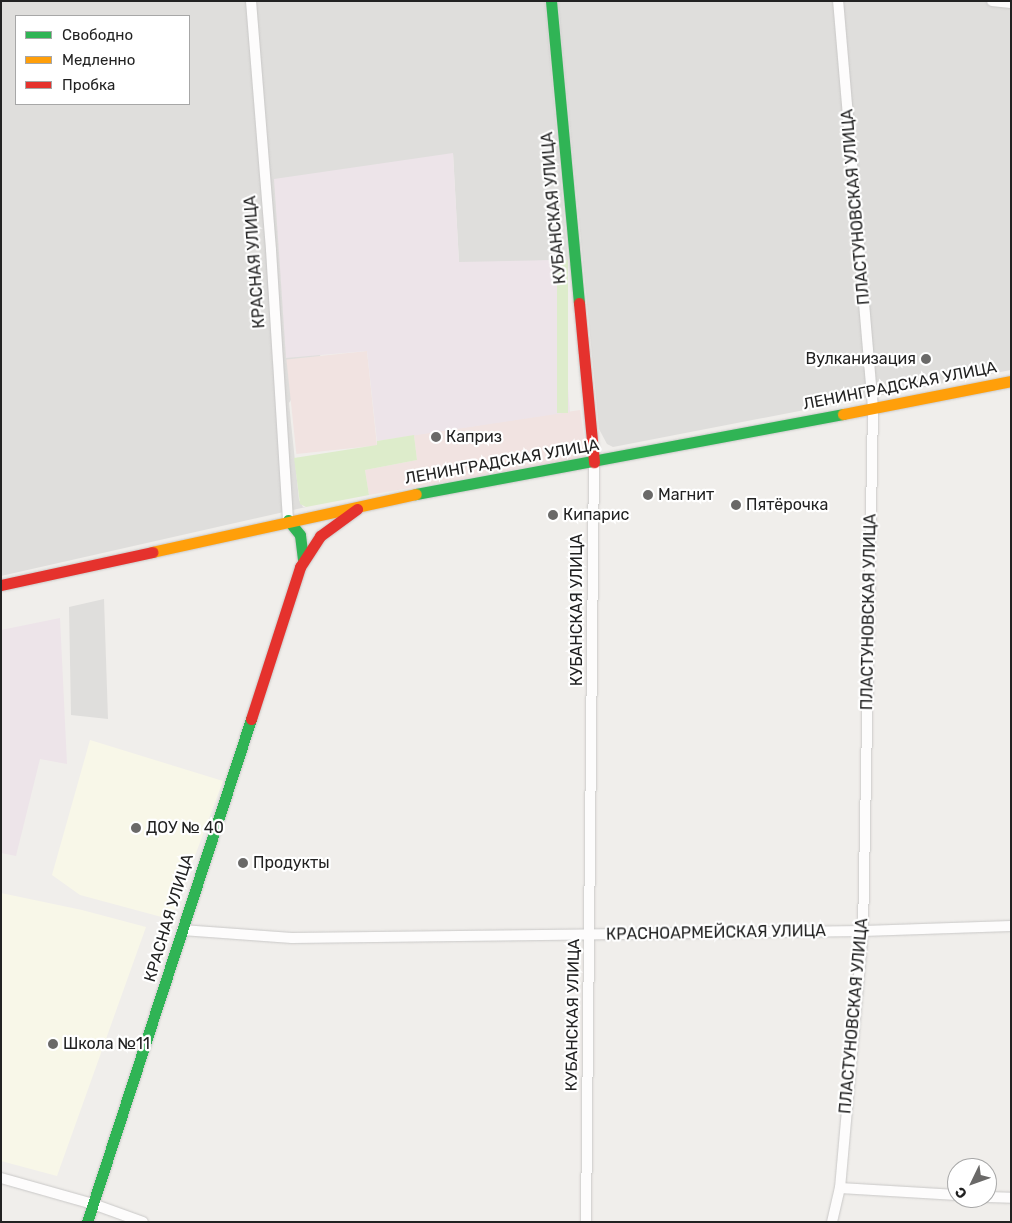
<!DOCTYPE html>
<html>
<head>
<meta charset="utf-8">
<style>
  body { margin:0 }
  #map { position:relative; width:1012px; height:1223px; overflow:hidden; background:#f0eeeb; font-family:Rubik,sans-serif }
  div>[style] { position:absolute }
  .residential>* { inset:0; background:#dfdedc }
  .commercial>* { inset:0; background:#f1e3e1; transform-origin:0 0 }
  .industrial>* { inset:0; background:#ede4e9 }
  .education>* { inset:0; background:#f8f7e8 }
  .grass>* { inset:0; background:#ddeccb; transform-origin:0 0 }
  .roads { filter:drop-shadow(0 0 1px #c9c8c7) drop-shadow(0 0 1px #c9c8c7) }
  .street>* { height:10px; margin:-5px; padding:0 5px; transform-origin:5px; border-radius:5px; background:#fdfcfc }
  .fast>* { height:11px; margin:-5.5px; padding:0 5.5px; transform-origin:5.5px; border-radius:5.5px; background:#30b455 }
  .slow>* { height:11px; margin:-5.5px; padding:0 5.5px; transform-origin:5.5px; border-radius:5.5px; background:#ff9f0a }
  .jam>* { height:11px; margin:-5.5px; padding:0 5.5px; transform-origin:5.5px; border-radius:5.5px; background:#e5322d }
  .dots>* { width:14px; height:14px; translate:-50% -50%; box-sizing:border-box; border:2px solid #fff; border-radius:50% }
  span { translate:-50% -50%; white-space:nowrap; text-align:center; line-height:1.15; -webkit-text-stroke:4.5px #fff; paint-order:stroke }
  .street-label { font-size:16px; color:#222 }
  .poi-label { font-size:16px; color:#222 }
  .right { translate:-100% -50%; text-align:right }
  .left { translate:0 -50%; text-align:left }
  .frame { position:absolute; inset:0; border:2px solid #222; pointer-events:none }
  .legend { position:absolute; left:15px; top:15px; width:175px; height:90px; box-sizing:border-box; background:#fff; border:1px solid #a7a7a7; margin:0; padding:6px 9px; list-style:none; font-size:15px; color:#222 }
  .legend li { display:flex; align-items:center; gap:10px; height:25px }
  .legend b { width:25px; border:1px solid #a7a7a7 }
  .north { position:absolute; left:947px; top:1158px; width:50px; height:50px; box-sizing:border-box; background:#fff; border:1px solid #a7a7a7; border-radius:50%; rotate:228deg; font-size:14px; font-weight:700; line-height:20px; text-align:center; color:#222 }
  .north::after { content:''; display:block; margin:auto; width:18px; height:22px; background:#6a6968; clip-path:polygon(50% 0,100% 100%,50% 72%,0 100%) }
</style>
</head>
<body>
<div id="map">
  <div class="residential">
    <i style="clip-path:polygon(evenodd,1px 1px,545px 1px,568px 260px,459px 263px,453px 153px,289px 403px,299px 500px,303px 507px,306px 507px,1px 576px,1px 1px,16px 16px,189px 16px,189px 104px,16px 104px,16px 16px)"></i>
    <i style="clip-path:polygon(558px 1px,1011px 1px,1011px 370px,613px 447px,607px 444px,599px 429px)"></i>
    <i style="clip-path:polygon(104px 599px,108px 719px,71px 715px,69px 607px)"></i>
  </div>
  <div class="commercial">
    <i style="left:367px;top:351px;width:95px;height:81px;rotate:84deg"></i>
    <i style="clip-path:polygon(580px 410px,587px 457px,369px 495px,365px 470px,417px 460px,414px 435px)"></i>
  </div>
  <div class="industrial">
    <i style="clip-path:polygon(453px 153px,459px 262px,557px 260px,570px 412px,377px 441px,367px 351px,286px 358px,274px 179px)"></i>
    <i style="clip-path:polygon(60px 618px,67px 764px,40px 759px,16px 856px,1px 853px,1px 630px)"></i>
  </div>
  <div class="education">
    <i style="clip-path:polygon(90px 740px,223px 781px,175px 909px,169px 919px,80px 895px,52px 875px)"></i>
    <i style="clip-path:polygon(1px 893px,82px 910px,146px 927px,57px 1176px,1px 1161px)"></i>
  </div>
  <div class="grass">
    <i style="left:557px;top:260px;width:11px;height:153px"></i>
    <i style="clip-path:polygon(414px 435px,417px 460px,365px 470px,369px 495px,306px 507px,300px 504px,294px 458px,377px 445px,377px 441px)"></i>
  </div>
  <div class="roads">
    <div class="street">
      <i style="left:251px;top:1px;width:250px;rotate:85.4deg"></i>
      <i style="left:271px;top:250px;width:271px;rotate:86.4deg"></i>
      <i style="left:992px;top:1px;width:19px;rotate:6deg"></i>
      <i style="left:182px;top:930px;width:110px;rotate:4.2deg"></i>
      <i style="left:292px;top:938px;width:571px;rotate:-0.7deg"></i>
      <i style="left:863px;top:931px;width:148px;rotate:-1.9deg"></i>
      <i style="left:1px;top:1178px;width:96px;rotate:15.8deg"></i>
      <i style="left:93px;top:1204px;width:53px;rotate:19.8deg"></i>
      <i style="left:840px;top:1188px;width:117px;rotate:3.4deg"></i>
      <i style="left:987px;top:1197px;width:24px;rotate:2deg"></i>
      <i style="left:586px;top:1222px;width:760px;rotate:-89.4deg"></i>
      <i style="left:832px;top:1222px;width:35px;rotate:-77deg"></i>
      <i style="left:840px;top:1188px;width:258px;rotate:-84.9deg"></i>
      <i style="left:863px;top:931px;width:523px;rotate:-88.9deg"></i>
      <i style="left:873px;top:408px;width:409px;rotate:-94.9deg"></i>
    </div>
    <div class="fast">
      <i style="left:551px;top:1px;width:303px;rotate:84.7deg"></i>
      <i style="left:416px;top:494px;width:434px;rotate:-10.6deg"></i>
      <i style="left:288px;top:520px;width:19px;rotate:51deg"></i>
      <i style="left:300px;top:535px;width:24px;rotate:83deg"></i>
      <i style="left:87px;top:1222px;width:529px;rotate:-71.94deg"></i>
    </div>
    <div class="slow">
      <i style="left:843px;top:414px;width:171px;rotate:-11.1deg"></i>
      <i style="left:152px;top:552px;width:270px;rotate:-12.4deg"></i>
    </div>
    <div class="jam">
      <i style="left:579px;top:303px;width:160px;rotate:84.6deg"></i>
      <i style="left:1px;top:585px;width:155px;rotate:-12.3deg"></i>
      <i style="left:251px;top:719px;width:160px;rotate:-72.1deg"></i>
      <i style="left:300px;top:567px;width:37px;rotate:-57deg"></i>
      <i style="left:320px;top:536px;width:46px;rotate:-36.1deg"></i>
    </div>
  </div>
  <div class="dots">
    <i style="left:926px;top:359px;background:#6a6968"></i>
    <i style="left:436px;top:437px;background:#6a6968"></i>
    <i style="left:648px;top:495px;background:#6a6968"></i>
    <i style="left:736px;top:505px;background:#6a6968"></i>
    <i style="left:553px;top:515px;background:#6a6968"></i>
    <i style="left:136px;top:828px;background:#6a6968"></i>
    <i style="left:243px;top:863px;background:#6a6968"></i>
    <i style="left:53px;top:1044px;background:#6a6968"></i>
  </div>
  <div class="street-label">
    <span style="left:856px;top:207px;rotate:-95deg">ПЛАСТУНОВСКАЯ УЛИЦА</span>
    <span style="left:554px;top:208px;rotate:-95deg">КУБАНСКАЯ УЛИЦА</span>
    <span style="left:255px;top:262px;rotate:-94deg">КРАСНАЯ УЛИЦА</span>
    <span style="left:900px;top:386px;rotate:-11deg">ЛЕНИНГРАДСКАЯ УЛИЦА</span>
    <span style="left:502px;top:462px;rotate:-10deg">ЛЕНИНГРАДСКАЯ УЛИЦА</span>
    <span style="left:577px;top:610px;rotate:-90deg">КУБАНСКАЯ УЛИЦА</span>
    <span style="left:869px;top:612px;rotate:-89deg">ПЛАСТУНОВСКАЯ УЛИЦА</span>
    <span style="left:169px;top:918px;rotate:-73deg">КРАСНАЯ УЛИЦА</span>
    <span style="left:716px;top:933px;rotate:-1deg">КРАСНОАРМЕЙСКАЯ УЛИЦА</span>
    <span style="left:573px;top:1015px;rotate:-89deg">КУБАНСКАЯ УЛИЦА</span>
    <span style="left:854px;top:1016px;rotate:-85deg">ПЛАСТУНОВСКАЯ УЛИЦА</span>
  </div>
  <div class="poi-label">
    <span class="right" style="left:916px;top:359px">Вулканизация</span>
    <span class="left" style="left:446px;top:437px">Каприз</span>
    <span class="left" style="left:658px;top:495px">Магнит</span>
    <span class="left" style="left:746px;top:505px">Пятёрочка</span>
    <span class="left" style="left:563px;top:515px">Кипарис</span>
    <span class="left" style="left:146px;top:828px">ДОУ № 40</span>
    <span class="left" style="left:253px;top:863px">Продукты</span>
    <span class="left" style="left:63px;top:1044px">Школа №11</span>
  </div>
  <div class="frame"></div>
  <ul class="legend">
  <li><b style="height:6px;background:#30b455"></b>Свободно</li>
  <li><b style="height:6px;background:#ff9f0a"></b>Медленно</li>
  <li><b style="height:6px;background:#e5322d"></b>Пробка</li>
  </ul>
  <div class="north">С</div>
</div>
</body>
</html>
